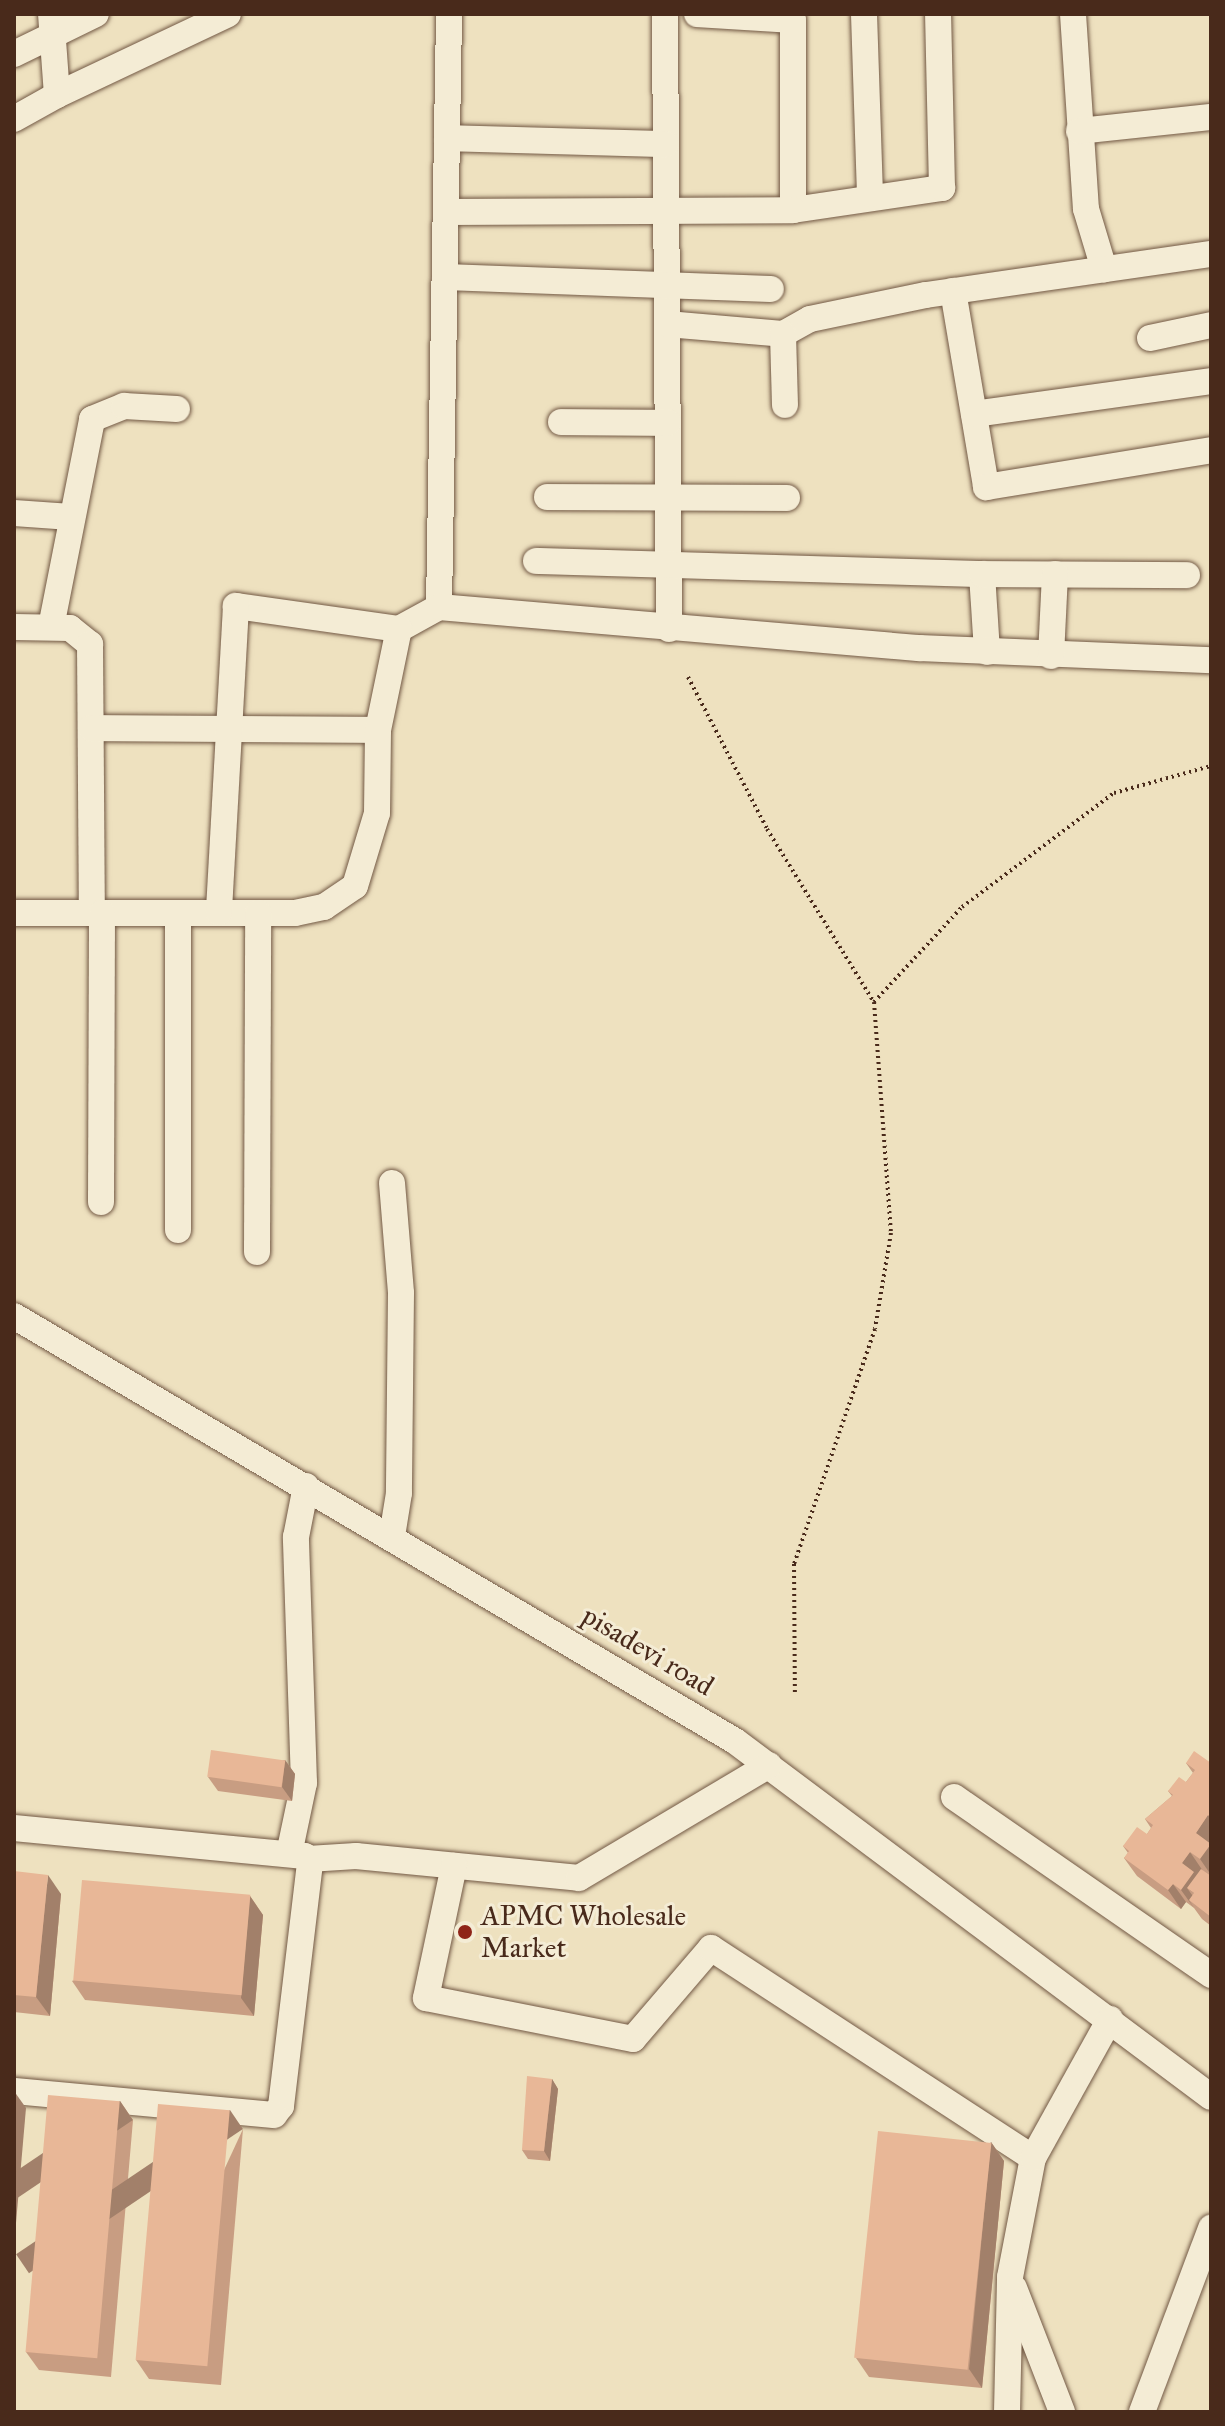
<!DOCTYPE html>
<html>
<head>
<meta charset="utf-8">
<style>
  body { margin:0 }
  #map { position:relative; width:1225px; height:2426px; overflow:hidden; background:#eee1bf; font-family:"IM FELL Great Primer",serif }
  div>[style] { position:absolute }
  .path>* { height:4px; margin-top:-2px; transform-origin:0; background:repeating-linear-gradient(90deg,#492a1b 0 2px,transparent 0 6px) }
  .roads { filter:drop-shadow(0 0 2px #725844) drop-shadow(0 0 2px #725844) }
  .minor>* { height:26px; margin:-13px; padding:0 13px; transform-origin:13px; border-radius:13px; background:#f4ecd5 }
  .wall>* { inset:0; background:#c89d82 }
  .shaded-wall>* { inset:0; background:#a2806a; transform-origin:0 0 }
  .building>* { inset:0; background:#e8b797; transform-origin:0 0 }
  .dots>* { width:22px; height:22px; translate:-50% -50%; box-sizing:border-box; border:4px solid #f4ecd5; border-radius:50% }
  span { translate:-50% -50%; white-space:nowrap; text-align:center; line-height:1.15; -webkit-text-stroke:6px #f4ecd5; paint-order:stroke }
  .street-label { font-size:28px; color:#492a1b }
  .poi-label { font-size:28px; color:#492a1b }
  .left { translate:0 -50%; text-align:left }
  .frame { position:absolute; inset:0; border:16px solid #492a1b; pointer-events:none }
</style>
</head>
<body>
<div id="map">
  <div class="path">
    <i style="left:688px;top:677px;width:171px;rotate:62.5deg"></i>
    <i style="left:767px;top:829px;width:203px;rotate:58.3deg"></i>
    <i style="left:874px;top:1002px;width:232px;rotate:85.8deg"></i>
    <i style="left:891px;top:1233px;width:97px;rotate:99.5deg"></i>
    <i style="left:875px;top:1329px;width:249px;rotate:109deg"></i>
    <i style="left:794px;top:1564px;width:130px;rotate:89.6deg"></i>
    <i style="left:874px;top:1002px;width:129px;rotate:-47.2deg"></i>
    <i style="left:962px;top:907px;width:190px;rotate:-36.9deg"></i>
    <i style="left:1114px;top:793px;width:101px;rotate:-15.6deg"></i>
  </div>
  <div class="roads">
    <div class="minor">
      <i style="left:665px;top:14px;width:615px;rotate:89.63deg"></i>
      <i style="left:697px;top:14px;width:96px;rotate:3.6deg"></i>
      <i style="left:793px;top:20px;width:190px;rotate:90deg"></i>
      <i style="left:793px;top:210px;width:151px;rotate:-8.4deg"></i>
      <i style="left:942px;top:188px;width:174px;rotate:-91.3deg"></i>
      <i style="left:864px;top:14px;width:180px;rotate:88.1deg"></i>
      <i style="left:1073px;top:14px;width:195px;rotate:86.2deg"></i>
      <i style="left:1086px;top:209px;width:63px;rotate:73.3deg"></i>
      <i style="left:14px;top:54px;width:91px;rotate:-26deg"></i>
      <i style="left:57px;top:95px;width:189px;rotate:-25.3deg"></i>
      <i style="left:14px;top:119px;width:49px;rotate:-29.2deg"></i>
      <i style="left:57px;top:95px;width:81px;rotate:-94.2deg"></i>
      <i style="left:1079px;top:131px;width:133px;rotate:-6.1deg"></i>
      <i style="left:447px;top:138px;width:219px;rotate:1.6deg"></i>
      <i style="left:446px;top:212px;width:347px;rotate:-0.3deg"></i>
      <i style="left:445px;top:277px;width:326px;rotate:2.1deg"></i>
      <i style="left:953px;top:291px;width:199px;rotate:80.4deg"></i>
      <i style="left:986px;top:487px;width:228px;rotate:-9.3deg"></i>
      <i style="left:667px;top:324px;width:116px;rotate:4.9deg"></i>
      <i style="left:783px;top:334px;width:31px;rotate:-29deg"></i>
      <i style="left:810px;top:319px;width:118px;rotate:-11.7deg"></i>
      <i style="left:926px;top:295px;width:288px;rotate:-8.2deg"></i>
      <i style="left:783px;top:334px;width:71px;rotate:88.4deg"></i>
      <i style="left:1150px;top:338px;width:62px;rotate:-12deg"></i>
      <i style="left:974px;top:414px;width:239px;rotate:-7.9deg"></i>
      <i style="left:561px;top:422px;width:107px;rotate:0.5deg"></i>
      <i style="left:547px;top:497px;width:240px;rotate:0.2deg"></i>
      <i style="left:14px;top:513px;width:57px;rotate:4deg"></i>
      <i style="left:536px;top:561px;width:446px;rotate:1.7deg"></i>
      <i style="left:982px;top:574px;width:78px;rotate:86.3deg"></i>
      <i style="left:982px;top:574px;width:205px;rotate:0.3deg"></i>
      <i style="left:439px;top:607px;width:593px;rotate:-89.03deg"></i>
      <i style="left:14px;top:627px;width:56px;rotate:1deg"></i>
      <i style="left:70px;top:628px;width:26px;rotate:39deg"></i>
      <i style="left:90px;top:644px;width:269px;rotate:89.6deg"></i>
      <i style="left:51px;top:627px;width:212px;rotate:-78.8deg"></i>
      <i style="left:92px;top:419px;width:35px;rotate:-22deg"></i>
      <i style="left:124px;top:406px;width:53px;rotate:3.2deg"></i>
      <i style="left:399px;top:629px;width:46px;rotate:-28.8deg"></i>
      <i style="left:439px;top:607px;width:483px;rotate:4.9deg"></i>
      <i style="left:920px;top:648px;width:291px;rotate:2.4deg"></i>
      <i style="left:1051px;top:656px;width:82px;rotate:-87.2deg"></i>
      <i style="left:91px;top:728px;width:287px;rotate:0.4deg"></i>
      <i style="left:14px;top:913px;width:281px"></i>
      <i style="left:295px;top:913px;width:30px;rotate:-12deg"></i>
      <i style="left:324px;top:907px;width:37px;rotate:-34deg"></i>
      <i style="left:355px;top:886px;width:76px;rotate:-73.2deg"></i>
      <i style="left:377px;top:813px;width:83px;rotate:-89.3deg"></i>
      <i style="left:378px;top:730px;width:103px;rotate:-78.3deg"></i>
      <i style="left:399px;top:629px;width:165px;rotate:-172deg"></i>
      <i style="left:236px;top:606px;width:307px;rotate:93.2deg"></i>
      <i style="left:392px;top:1183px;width:110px;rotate:85.3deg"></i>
      <i style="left:401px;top:1293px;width:200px;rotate:90.6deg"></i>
      <i style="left:399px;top:1493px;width:44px;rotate:99.2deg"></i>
      <i style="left:101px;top:1202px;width:289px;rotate:-89.8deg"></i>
      <i style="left:178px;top:1230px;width:317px;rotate:-90deg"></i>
      <i style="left:257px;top:1252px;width:339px;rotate:-89.8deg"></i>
      <i style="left:14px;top:1316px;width:837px;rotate:30.52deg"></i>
      <i style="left:735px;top:1741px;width:594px;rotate:36.79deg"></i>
      <i style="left:954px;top:1797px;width:313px;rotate:34.7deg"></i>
      <i style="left:14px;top:1828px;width:292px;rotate:5.5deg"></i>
      <i style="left:305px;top:1856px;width:9px;rotate:54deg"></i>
      <i style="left:310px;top:1863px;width:245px;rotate:96.8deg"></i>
      <i style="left:281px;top:2106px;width:11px;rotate:128deg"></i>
      <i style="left:274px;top:2115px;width:261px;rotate:-174.7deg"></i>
      <i style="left:289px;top:1854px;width:73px;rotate:-78.1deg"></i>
      <i style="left:304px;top:1783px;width:246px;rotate:-91.9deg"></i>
      <i style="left:296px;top:1537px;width:52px;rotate:-78.9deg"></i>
      <i style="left:308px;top:1859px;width:48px;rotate:-3.6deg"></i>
      <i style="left:356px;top:1856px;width:224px;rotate:5.6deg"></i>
      <i style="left:579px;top:1878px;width:221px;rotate:-30.7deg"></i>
      <i style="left:454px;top:1866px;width:135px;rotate:102deg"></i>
      <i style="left:426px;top:1998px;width:211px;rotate:11.2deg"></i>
      <i style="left:633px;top:2039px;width:120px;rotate:-49.4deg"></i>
      <i style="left:711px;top:1948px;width:384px;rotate:33.1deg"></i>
      <i style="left:1014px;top:2288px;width:133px;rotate:68.8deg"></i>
      <i style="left:1007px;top:2412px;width:135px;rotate:-88.7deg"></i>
      <i style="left:1010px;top:2277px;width:121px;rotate:-79.1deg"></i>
      <i style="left:1033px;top:2158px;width:159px;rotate:-61deg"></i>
      <i style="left:1142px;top:2412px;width:197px;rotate:-69.4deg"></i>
    </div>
  </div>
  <div class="wall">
    <i style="clip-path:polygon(285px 1760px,295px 1774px,292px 1801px,218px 1791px,208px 1777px)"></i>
    <i style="clip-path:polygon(1186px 1763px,1211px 1763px,1211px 1926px,1202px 1919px,1194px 1908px,1186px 1902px,1181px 1909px,1137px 1876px,1124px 1858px,1128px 1853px,1123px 1846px,1147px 1834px,1151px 1828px,1145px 1819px,1172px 1796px,1168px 1791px,1186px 1782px,1193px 1773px)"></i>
    <i style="clip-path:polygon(14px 1871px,61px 1894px,50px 2016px,14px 2012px)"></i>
    <i style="clip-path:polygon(250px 1896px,263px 1915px,254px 2016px,85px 2000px,72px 1981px)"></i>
    <i style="clip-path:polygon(552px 2079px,558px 2089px,550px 2161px,528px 2159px,522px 2150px)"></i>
    <i style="clip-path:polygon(120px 2101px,133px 2120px,111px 2377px,39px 2370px,26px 2352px)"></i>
    <i style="clip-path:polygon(243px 2129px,221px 2385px,149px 2379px,136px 2360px)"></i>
    <i style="clip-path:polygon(991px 2142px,1004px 2161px,982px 2388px,869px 2377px,856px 2358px)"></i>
  </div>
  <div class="shaded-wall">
    <i style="clip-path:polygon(285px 1760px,295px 1774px,292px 1801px,282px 1787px)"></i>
    <i style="clip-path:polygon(1208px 1815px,1211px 1819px,1211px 1863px,1210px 1862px,1211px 1864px,1211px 1875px,1200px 1859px,1196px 1833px)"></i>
    <i style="clip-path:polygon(1190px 1852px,1203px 1871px,1194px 1893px,1187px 1888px,1198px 1903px,1189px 1900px,1194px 1908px,1181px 1890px,1182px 1863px)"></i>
    <i style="clip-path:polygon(48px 1875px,61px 1894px,50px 2016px,36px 1997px)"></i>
    <i style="clip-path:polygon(1173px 1884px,1186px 1902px,1181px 1909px,1168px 1890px)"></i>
    <i style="clip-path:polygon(250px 1896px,263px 1915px,254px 2016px,241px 1998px)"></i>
    <i style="clip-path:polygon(552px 2079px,558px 2089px,550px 2161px,544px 2151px)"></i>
    <i style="clip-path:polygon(14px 2091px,26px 2108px,14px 2246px)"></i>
    <i style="left:120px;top:2101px;width:23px;height:258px;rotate:56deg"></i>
    <i style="left:230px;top:2110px;width:23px;height:258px;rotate:56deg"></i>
    <i style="clip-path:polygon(991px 2142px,1004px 2161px,982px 2388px,969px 2369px)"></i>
  </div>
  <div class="building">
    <i style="left:211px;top:1750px;width:75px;height:27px;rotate:8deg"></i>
    <i style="clip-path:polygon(1194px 1751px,1211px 1763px,1211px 1817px,1208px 1815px,1196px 1833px,1211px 1844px,1200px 1859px,1190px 1852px,1182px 1863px,1194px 1872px,1181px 1890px,1173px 1884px,1168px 1890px,1124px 1858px,1129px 1851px,1123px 1846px,1137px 1827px,1147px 1834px,1153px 1825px,1145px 1819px,1173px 1795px,1168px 1791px,1179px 1777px,1186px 1782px,1195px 1770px,1186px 1763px)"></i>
    <i style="clip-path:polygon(1201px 1869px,1211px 1876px,1211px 1917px,1189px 1900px,1194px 1893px,1187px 1888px)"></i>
    <i style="clip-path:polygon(14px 1871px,48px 1875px,36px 1997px,14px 1995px)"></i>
    <i style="left:82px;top:1880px;width:169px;height:101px;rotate:5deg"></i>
    <i style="clip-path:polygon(527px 2076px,552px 2079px,544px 2151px,522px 2150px)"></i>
    <i style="left:48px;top:2095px;width:72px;height:258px;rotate:5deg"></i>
    <i style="left:158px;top:2104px;width:72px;height:257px;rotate:5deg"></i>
    <i style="left:878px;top:2131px;width:114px;height:228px;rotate:6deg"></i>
  </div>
  <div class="dots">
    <i style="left:465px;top:1932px;background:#8f2418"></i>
  </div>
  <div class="street-label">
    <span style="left:648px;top:1651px;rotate:31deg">pisadevi road</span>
  </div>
  <div class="poi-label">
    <span class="left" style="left:481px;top:1932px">APMC Wholesale<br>Market</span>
  </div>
  <div class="frame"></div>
</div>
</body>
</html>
